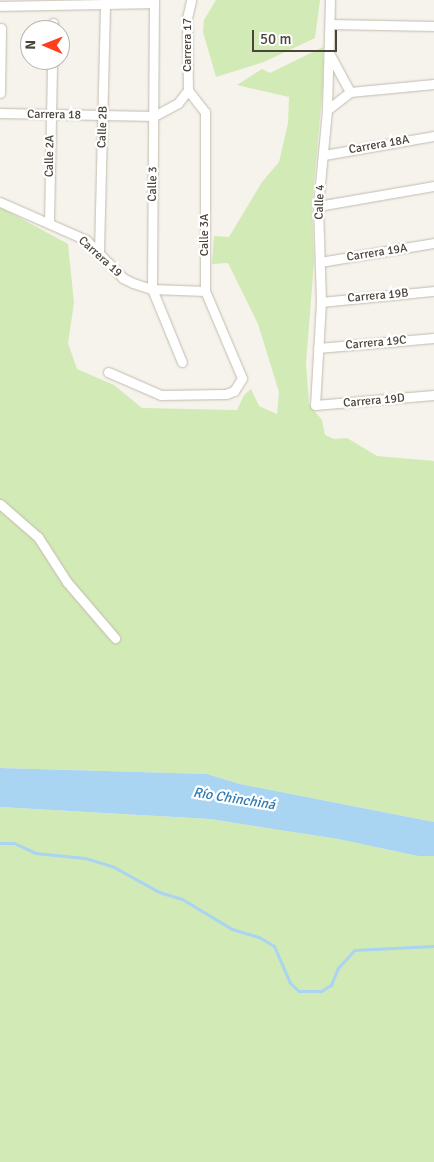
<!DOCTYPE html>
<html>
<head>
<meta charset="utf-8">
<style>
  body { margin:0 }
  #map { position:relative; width:434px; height:1162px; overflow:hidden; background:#f6f3ec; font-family:Signika,sans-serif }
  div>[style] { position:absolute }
  .green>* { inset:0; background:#d2eab5 }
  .water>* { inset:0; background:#a9d4f2 }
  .stream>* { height:3px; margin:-1.5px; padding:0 1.5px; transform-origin:1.5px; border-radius:1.5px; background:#a9d4f2 }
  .roads { filter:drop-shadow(0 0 1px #c2bbae) drop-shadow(0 0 1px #c2bbae) }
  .street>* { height:9px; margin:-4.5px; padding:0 4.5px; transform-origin:4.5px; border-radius:4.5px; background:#fff }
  span { translate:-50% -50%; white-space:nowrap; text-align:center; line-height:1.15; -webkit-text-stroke:4.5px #fff; paint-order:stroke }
  .street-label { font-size:12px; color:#4b4439 }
  .water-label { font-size:14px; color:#2e7ab2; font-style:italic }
  .north { position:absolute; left:20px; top:20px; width:50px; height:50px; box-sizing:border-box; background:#fff; border:1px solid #b7b4b0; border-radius:50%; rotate:271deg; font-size:14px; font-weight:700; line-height:20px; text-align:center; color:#4b4439 }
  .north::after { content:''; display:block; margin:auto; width:18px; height:22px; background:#fc3f1d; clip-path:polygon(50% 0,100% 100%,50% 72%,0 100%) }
  .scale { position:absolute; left:252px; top:30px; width:85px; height:22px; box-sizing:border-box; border:2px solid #4b4439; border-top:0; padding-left:6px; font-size:15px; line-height:18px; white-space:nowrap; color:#4b4439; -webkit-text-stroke:4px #fff; paint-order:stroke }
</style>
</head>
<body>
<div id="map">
  <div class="green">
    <i style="clip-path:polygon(216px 0,320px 0,315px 38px,264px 62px,216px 77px,203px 32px,204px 20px)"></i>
    <i style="clip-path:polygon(323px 47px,323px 84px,312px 206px,314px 262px,306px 363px,309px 404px,322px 420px,325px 435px,334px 439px,347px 438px,377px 456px,434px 461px,434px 822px,240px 784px,207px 774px,0 768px,0 207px,68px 244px,74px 303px,68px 343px,77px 369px,114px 385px,142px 408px,237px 410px,244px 395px,251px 389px,259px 406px,277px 414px,279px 392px,258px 324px,228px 263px,212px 264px,214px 236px,229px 237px,262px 182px,279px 162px,288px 123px,289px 97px,237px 85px,262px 69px,270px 73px)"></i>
    <i style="clip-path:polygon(0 807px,210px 819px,338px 839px,418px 856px,434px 856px,434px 1162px,0 1162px)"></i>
  </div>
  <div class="water">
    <i style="clip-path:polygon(0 768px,207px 774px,240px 784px,434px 822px,434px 856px,418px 856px,338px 839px,210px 819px,0 807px)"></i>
  </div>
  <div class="stream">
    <i style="left:0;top:843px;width:14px"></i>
    <i style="left:14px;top:843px;width:23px;rotate:25deg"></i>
    <i style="left:35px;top:853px;width:50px;rotate:5.7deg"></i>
    <i style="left:85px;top:858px;width:28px;rotate:17deg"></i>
    <i style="left:112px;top:866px;width:54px;rotate:29deg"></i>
    <i style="left:159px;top:892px;width:24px;rotate:17deg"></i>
    <i style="left:182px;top:899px;width:58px;rotate:31deg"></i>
    <i style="left:232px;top:929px;width:28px;rotate:17deg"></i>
    <i style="left:259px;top:937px;width:17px;rotate:31deg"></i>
    <i style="left:274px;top:946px;width:40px;rotate:66.6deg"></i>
    <i style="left:290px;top:983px;width:12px;rotate:42deg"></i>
    <i style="left:299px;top:991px;width:22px"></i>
    <i style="left:321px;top:991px;width:12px;rotate:-31deg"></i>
    <i style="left:331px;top:985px;width:18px;rotate:-68deg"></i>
    <i style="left:338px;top:968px;width:24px;rotate:-48deg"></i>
    <i style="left:354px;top:950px;width:80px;rotate:-2.9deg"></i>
  </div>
  <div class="roads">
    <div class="street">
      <i style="left:154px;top:0;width:289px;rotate:90.4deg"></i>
      <i style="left:152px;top:289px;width:79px;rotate:67.7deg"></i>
      <i style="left:330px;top:0;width:110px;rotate:91.6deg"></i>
      <i style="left:327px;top:110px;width:96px;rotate:95.4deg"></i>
      <i style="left:318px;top:206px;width:96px;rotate:88.2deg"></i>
      <i style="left:321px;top:302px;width:103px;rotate:93.3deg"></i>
      <i style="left:315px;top:405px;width:119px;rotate:-4.8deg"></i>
      <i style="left:0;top:6px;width:154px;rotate:-1.1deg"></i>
      <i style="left:330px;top:24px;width:104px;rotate:1.1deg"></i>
      <i style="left:53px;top:30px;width:7px;rotate:-90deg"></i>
      <i style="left:330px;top:55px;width:42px;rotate:61.6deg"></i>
      <i style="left:188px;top:90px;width:72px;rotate:-90.8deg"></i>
      <i style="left:187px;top:18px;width:18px;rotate:-77deg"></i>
      <i style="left:0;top:93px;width:65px;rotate:-89.1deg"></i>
      <i style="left:327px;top:110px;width:29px;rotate:-38deg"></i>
      <i style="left:350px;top:92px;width:84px;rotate:-5.4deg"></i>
      <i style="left:0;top:113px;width:154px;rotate:1.1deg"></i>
      <i style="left:154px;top:116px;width:27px;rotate:-28deg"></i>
      <i style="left:178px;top:103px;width:16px;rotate:-52deg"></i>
      <i style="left:324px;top:155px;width:112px;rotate:-9.8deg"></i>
      <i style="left:0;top:202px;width:94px;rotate:23.8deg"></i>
      <i style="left:86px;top:240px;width:53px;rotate:45.8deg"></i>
      <i style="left:123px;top:278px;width:11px;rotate:27deg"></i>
      <i style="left:133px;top:283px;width:20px;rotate:18deg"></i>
      <i style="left:152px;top:289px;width:53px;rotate:2.2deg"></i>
      <i style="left:318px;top:206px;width:118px;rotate:-9.8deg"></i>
      <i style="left:49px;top:222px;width:162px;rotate:-88.9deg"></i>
      <i style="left:99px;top:252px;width:249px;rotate:-88.6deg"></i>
      <i style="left:320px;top:262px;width:116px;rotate:-9.5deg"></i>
      <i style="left:321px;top:302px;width:114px;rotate:-5.6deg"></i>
      <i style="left:318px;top:348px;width:116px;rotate:-4.9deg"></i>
      <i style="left:108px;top:372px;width:58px;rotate:23.5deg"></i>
      <i style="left:161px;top:395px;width:65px;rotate:-0.9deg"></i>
      <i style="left:226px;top:394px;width:9px;rotate:-21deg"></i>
      <i style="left:234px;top:391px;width:15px;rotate:-58deg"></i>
      <i style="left:242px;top:378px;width:95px;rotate:-113deg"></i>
      <i style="left:205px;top:291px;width:179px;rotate:-90deg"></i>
      <i style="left:205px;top:112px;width:28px;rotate:-128deg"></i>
      <i style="left:0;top:504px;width:50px;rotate:41deg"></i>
      <i style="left:38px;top:537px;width:54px;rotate:57.2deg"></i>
      <i style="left:67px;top:582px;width:74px;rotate:49.4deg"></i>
    </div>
  </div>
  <div class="street-label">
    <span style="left:188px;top:45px;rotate:-90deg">Carrera 17</span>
    <span style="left:54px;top:115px;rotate:1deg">Carrera 18</span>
    <span style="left:103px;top:127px;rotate:-88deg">Calle 2B</span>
    <span style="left:379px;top:145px;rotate:-10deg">Carrera 18A</span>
    <span style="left:50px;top:156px;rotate:-89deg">Calle 2A</span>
    <span style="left:153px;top:184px;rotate:-89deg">Calle 3</span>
    <span style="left:320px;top:202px;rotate:-88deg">Calle 4</span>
    <span style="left:205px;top:235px;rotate:-90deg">Calle 3A</span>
    <span style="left:377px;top:253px;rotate:-9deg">Carrera 19A</span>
    <span style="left:100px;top:257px;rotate:42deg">Carrera 19</span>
    <span style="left:378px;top:296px;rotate:-5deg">Carrera 19B</span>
    <span style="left:376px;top:343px;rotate:-5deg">Carrera 19C</span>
    <span style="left:374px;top:401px;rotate:-5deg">Carrera 19D</span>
  </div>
  <div class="water-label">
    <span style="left:234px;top:799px;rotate:9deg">Río Chinchiná</span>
  </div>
  <div class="north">N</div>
  <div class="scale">50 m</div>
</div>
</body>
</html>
